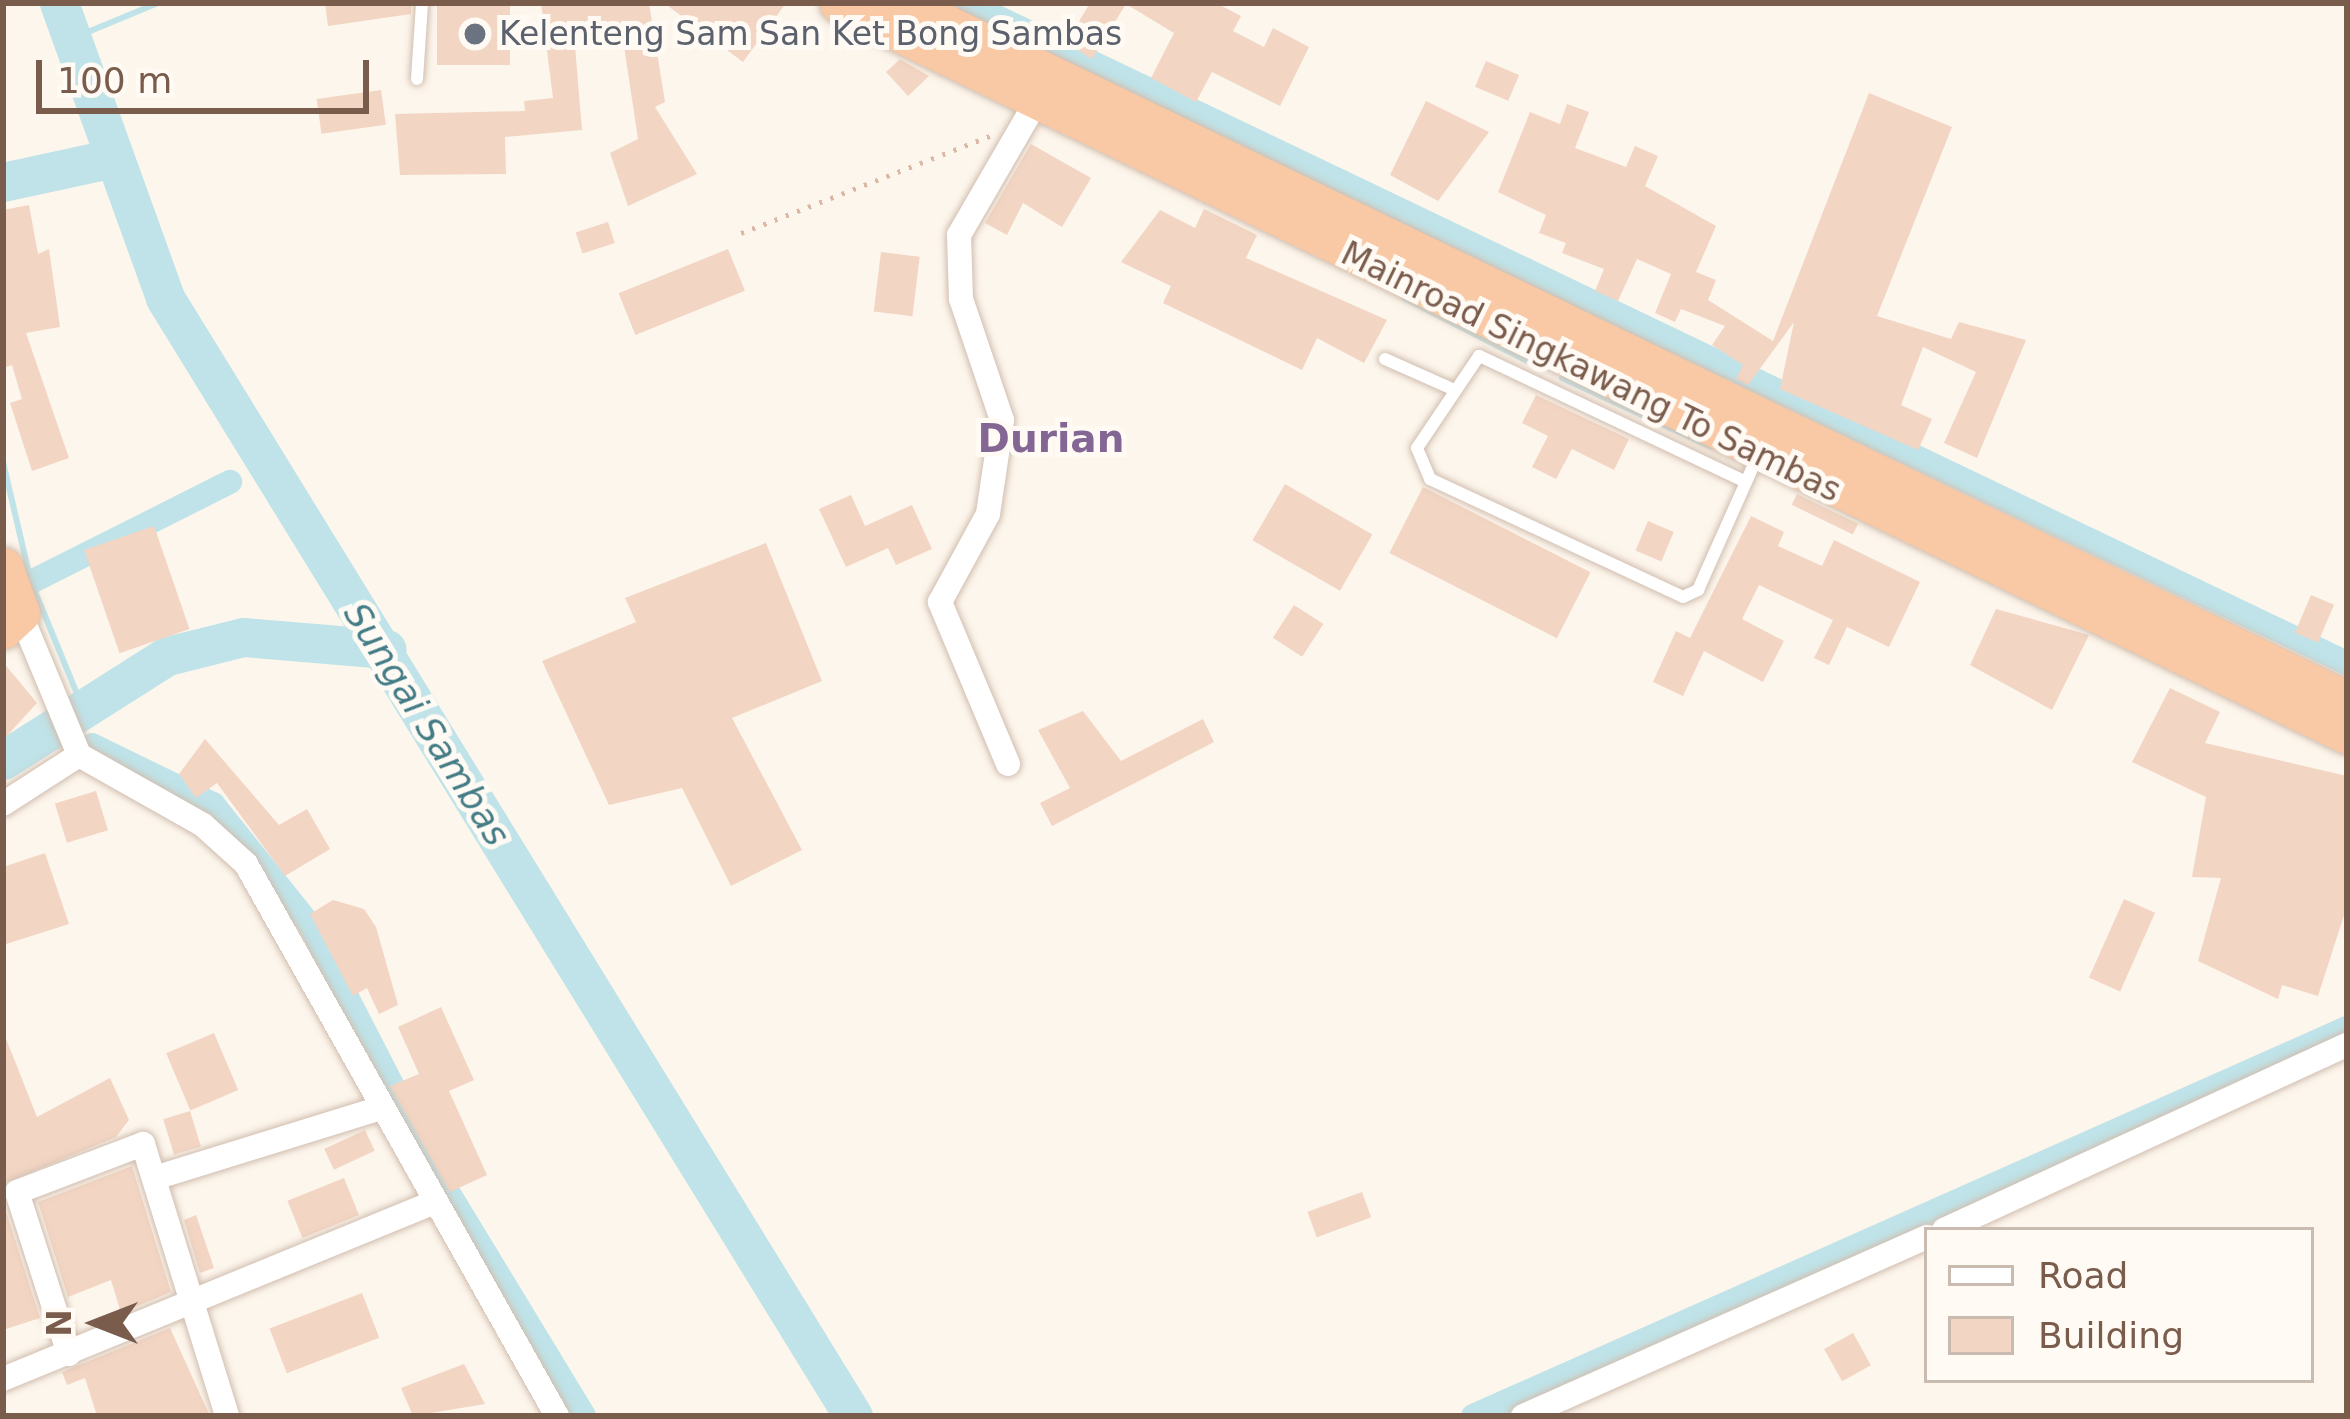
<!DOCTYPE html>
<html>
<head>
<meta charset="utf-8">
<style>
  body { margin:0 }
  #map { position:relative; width:2350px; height:1419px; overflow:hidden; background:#fdf6ec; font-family:"DejaVu Sans",sans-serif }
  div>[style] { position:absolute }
  .stream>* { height:6px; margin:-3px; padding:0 3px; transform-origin:3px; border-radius:3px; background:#bfe3e8 }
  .canal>* { height:24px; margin:-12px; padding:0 12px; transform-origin:12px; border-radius:12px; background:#bfe3e8 }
  .river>* { height:39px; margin:-19.5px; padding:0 19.5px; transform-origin:19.5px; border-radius:19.5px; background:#bfe3e8 }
  .building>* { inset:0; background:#f3d5c3; transform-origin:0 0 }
  .path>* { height:4.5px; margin-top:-2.25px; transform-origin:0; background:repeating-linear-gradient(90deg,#d9b8a5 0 3px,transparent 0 12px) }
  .roads { filter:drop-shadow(0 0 3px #d1beb0) drop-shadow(0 0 3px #d1beb0) }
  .service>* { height:12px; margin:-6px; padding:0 6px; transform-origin:6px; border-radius:6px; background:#fff }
  .minor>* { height:24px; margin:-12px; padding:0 12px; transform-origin:12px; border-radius:12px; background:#fff }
  .trunk>* { height:39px; margin:-19.5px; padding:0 19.5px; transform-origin:19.5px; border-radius:19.5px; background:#f9c8a4 }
  .dots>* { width:33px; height:33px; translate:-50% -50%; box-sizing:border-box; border:6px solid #fffaf3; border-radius:50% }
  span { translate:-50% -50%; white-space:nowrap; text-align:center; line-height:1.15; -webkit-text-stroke:10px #fffaf3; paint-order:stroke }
  .worship-label { font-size:33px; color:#5b616d }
  .left { translate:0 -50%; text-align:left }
  .street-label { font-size:33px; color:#7a5c4d }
  .water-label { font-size:36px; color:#437c86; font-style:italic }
  .quarter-label { font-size:39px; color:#846695; font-weight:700 }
  .frame { position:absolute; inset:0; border:6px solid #7a5c4d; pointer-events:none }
  .legend { position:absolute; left:1924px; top:1227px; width:390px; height:156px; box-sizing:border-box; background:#fffaf3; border:3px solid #cabbb1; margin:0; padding:15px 21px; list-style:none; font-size:36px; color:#7a5c4d }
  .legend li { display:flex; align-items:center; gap:24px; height:60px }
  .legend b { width:60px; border:3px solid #cabbb1 }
  .north { position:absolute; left:36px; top:1263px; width:120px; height:120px; -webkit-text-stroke:9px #fffaf3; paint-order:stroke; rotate:270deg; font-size:33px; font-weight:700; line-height:48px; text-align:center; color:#7a5c4d }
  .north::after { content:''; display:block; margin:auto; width:42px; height:54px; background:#7a5c4d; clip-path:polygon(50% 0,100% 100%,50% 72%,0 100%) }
  .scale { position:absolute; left:36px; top:60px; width:333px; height:54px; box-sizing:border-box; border:6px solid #7a5c4d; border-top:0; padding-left:15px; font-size:36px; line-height:42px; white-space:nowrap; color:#7a5c4d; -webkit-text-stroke:9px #fffaf3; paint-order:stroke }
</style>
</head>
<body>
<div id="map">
  <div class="stream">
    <i style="left:71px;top:39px;width:94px;rotate:-22.5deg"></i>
    <i style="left:1404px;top:298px;width:140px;rotate:27.1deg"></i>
    <i style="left:1562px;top:378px;width:164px;rotate:24.8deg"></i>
    <i style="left:3px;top:462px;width:123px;rotate:76.9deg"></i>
    <i style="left:31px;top:582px;width:118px;rotate:67.6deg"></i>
  </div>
  <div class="canal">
    <i style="left:968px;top:3px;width:1529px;rotate:25.58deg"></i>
    <i style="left:31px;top:582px;width:223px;rotate:-26.7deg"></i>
    <i style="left:92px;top:745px;width:135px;rotate:26deg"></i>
    <i style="left:213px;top:804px;width:155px;rotate:51.3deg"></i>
    <i style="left:310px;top:925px;width:289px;rotate:62.8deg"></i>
    <i style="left:442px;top:1182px;width:274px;rotate:58.7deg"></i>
    <i style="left:1473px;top:1416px;width:956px;rotate:-23.94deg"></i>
  </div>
  <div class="river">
    <i style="left:59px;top:3px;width:313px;rotate:70.2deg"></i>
    <i style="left:165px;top:298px;width:1313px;rotate:58.39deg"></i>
    <i style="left:3px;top:182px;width:114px;rotate:-12.2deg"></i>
    <i style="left:3px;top:760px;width:194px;rotate:-32.4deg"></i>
    <i style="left:167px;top:656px;width:78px;rotate:-14deg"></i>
    <i style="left:243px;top:637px;width:144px;rotate:4.8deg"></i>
  </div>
  <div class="building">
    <i style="clip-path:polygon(325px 3px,411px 3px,411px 14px,328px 26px)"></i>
    <i style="left:437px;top:3px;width:73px;height:62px"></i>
    <i style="clip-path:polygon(541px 3px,649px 3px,665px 102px,655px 107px,697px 174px,628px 206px,610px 153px,638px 139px,621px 26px,575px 46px,582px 130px,505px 137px,506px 174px,400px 175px,395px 114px,525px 111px,524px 101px,553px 98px)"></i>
    <i style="clip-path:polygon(664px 3px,786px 3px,743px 62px)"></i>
    <i style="clip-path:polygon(1090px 3px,1216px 3px,1241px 16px,1233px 31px,1264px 47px,1273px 28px,1309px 47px,1280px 106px,1212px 72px,1196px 102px,1151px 78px,1174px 33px,1126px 4px,1092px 59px,1066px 43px)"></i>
    <i style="clip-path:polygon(900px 59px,929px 76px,908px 96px,886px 72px)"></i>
    <i style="left:1486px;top:61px;width:36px;height:28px;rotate:23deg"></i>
    <i style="left:381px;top:90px;width:35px;height:65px;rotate:82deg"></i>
    <i style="clip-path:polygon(1869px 93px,1952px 127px,1877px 316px,1951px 339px,1959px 322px,2026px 340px,1977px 458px,1944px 443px,1976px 372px,1923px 347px,1901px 405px,1932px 419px,1918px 450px,1780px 389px,1794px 322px,1748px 385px,1736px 379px,1743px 365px,1712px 345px,1725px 326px,1681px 309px,1675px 322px,1655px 313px,1671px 274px,1637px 259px,1618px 301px,1595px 291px,1604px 269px,1562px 253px,1566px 243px,1539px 233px,1546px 215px,1498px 192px,1530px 112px,1560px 124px,1567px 104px,1589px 112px,1575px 148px,1626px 167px,1635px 146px,1658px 156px,1645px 186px,1716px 226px,1696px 272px,1716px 280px,1708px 300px,1773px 341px)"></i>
    <i style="clip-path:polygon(1426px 101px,1489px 132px,1438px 201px,1390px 175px)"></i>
    <i style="clip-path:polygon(1031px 144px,1091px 178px,1062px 227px,1023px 203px,1007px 235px,985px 223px)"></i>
    <i style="clip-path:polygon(29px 205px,38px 254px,49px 249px,60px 327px,26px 333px,69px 458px,32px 471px,10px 403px,22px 399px,12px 365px,3px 368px,3px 210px)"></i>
    <i style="clip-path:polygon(1204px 209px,1257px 235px,1246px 258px,1387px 320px,1364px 363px,1317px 338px,1302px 370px,1163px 303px,1171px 286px,1121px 262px,1160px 210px,1195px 228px)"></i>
    <i style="left:608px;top:222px;width:22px;height:34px;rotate:72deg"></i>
    <i style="left:728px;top:249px;width:45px;height:118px;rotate:68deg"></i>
    <i style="left:881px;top:252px;width:39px;height:60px;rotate:7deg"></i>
    <i style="clip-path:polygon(1536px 395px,1629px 439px,1614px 470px,1572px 449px,1556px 479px,1532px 467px,1548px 436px,1522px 423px)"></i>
    <i style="left:1285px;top:484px;width:101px;height:65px;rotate:30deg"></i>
    <i style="left:1423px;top:487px;width:188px;height:74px;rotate:27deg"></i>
    <i style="left:1797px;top:494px;width:68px;height:12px;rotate:26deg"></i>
    <i style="clip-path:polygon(851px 495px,865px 526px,912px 505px,932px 549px,896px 565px,888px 548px,846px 567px,819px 509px)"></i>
    <i style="clip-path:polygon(1751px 516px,1784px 532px,1778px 546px,1822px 566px,1834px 540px,1920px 582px,1889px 647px,1847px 627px,1829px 665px,1814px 658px,1833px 620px,1759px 585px,1742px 619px,1784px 641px,1763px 682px,1704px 651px,1683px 696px,1653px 682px,1676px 631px,1690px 638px)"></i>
    <i style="left:1648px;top:521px;width:28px;height:32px;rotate:23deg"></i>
    <i style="left:154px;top:526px;width:109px;height:74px;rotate:71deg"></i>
    <i style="clip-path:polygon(766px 543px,822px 681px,732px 718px,802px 850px,731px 886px,682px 788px,609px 805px,542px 661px,636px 622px,625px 598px)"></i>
    <i style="left:2311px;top:595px;width:25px;height:41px;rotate:23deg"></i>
    <i style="left:1294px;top:605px;width:35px;height:39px;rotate:33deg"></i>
    <i style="clip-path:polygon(1996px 609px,2089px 635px,2052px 710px,1970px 665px)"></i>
    <i style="clip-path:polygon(3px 662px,37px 703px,3px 740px)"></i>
    <i style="clip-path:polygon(2170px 688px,2220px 712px,2205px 743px,2347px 776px,2347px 906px,2318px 996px,2282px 985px,2278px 999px,2198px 961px,2221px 878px,2192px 877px,2206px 797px,2132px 762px)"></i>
    <i style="clip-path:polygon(1083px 711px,1121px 761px,1203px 719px,1214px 742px,1052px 826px,1040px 803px,1070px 788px,1038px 730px)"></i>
    <i style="clip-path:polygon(205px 739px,279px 825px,307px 809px,330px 849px,285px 876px,217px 783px,196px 798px,179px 774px)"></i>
    <i style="left:96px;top:791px;width:41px;height:43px;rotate:73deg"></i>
    <i style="clip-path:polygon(45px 853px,69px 924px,3px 945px,3px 867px)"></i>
    <i style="left:2124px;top:899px;width:34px;height:86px;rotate:24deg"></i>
    <i style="clip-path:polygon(333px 900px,364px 909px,376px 927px,398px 1005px,379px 1014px,367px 988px,353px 996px,310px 914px)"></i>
    <i style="clip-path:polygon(441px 1007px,474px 1080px,449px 1091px,487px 1175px,450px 1192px,390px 1086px,419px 1074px,398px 1027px)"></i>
    <i style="clip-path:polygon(3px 1031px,37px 1117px,110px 1078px,129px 1120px,116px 1137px,3px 1184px)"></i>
    <i style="left:214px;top:1033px;width:62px;height:52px;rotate:67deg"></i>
    <i style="left:190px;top:1111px;width:37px;height:28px;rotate:73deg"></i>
    <i style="left:365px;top:1130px;width:23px;height:45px;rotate:65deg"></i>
    <i style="clip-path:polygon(132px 1166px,171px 1292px,121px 1313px,111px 1280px,68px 1297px,38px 1202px)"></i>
    <i style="left:344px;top:1178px;width:40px;height:61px;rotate:68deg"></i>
    <i style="left:1362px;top:1192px;width:27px;height:58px;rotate:70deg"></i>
    <i style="clip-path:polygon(3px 1202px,40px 1318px,3px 1330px)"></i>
    <i style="clip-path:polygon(196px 1215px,214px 1268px,200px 1273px,184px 1220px)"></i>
    <i style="left:362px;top:1293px;width:48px;height:99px;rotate:69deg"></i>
    <i style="clip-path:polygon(170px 1328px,210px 1416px,97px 1416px,85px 1378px,67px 1385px,62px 1372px)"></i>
    <i style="left:1853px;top:1333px;width:37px;height:33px;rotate:61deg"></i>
    <i style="clip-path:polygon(464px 1364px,485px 1404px,413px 1416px,401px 1388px)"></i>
  </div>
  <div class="path">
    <i style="left:741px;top:233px;width:267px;rotate:-21.3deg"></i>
  </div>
  <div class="roads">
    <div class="service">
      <i style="left:417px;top:79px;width:76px;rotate:-86.2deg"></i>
      <i style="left:1385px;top:359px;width:71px;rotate:24deg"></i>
      <i style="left:1746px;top:482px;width:295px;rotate:-154.7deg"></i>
      <i style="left:1479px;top:356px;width:111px;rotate:124deg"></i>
      <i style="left:1417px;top:448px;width:34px;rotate:67deg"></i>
      <i style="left:1430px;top:479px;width:279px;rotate:25deg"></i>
      <i style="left:1683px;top:597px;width:17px;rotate:-25deg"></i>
      <i style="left:1698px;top:590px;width:150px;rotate:-66deg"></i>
    </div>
    <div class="minor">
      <i style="left:20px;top:613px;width:154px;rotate:67.4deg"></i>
      <i style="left:79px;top:755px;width:142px;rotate:29.4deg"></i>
      <i style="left:203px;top:825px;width:58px;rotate:42.2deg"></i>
      <i style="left:246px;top:864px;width:634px;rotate:60.6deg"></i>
      <i style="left:1008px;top:764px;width:176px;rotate:-112.8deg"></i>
      <i style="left:940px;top:602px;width:100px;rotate:-61.4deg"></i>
      <i style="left:988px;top:514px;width:95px;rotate:-81.5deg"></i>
      <i style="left:1002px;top:420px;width:128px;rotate:-108.7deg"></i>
      <i style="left:961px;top:299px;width:64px;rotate:-91.8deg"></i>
      <i style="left:959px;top:235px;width:154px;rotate:-59.9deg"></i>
      <i style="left:3px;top:804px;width:90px;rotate:-32.8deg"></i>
      <i style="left:158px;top:1177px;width:233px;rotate:-17.2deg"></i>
      <i style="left:1944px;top:1230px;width:443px;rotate:-24.7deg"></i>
      <i style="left:69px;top:1354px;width:170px;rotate:-107.8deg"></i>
      <i style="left:17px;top:1192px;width:135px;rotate:-20.9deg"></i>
      <i style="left:143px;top:1144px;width:285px;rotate:72.8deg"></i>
      <i style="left:3px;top:1379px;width:461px;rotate:-22.3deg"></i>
      <i style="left:1523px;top:1416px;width:442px;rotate:-23.9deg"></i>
    </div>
    <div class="trunk">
      <i style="left:839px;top:3px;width:1676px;rotate:25.86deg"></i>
      <i style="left:902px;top:3px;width:1605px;rotate:25.78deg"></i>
      <i style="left:3px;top:567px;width:49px;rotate:69.7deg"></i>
      <i style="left:20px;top:613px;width:23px;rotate:137deg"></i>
    </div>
  </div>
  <div class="dots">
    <i style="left:475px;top:34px;background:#6b7280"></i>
  </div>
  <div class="worship-label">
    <span class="left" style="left:499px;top:34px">Kelenteng Sam San Ket Bong Sambas</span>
  </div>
  <div class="street-label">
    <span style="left:1591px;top:372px;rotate:26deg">Mainroad Singkawang To Sambas</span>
  </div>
  <div class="water-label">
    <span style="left:427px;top:724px;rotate:58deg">Sungai Sambas</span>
  </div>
  <div class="quarter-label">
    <span style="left:1051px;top:439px">Durian</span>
  </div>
  <div class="frame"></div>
  <ul class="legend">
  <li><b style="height:15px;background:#fff"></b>Road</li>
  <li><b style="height:33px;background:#f3d5c3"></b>Building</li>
  </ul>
  <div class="north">N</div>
  <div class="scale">100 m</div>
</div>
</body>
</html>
